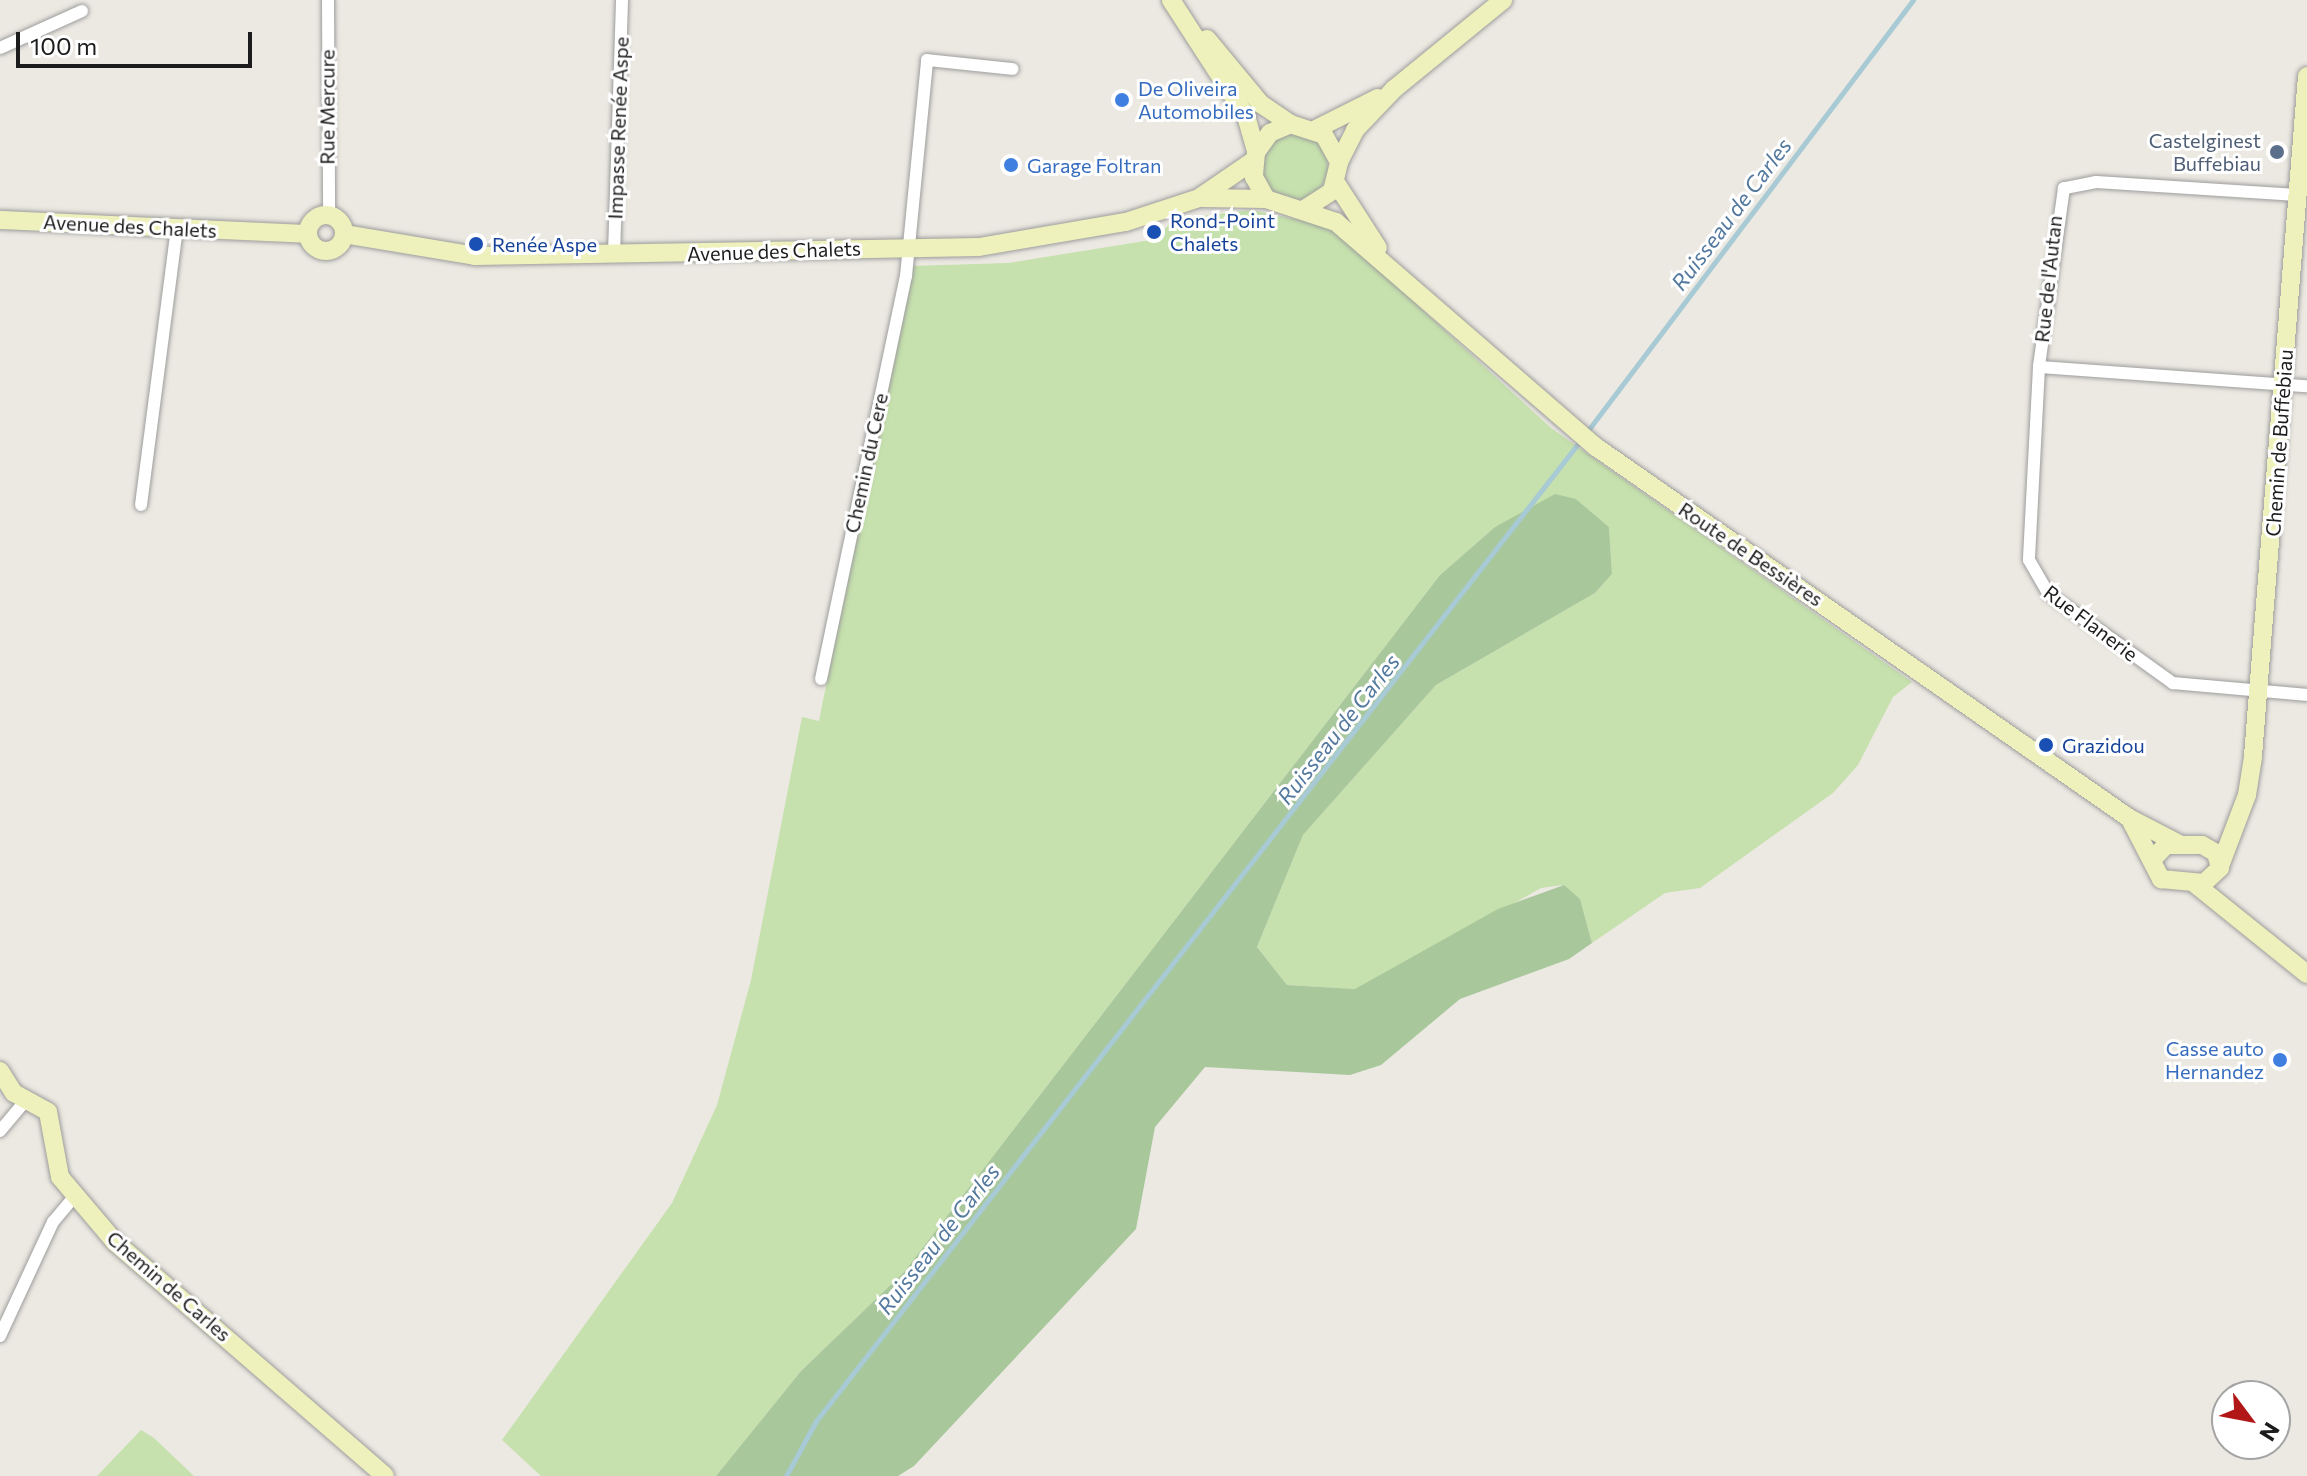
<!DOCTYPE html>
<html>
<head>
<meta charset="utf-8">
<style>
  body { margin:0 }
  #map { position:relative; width:2307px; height:1476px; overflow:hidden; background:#ece9e2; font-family:Commissioner,sans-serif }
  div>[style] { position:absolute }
  .grass>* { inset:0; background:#c6e1ad }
  .round { border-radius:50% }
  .forest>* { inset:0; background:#a8c79b }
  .stream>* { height:5px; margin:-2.5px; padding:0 2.5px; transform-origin:2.5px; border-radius:2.5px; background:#a7cad5 }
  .roads { filter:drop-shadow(0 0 2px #9d9d9d) drop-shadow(0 0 2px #9d9d9d) }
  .street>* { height:12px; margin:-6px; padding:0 6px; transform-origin:6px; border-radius:6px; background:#fff }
  .secondary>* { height:18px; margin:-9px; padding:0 9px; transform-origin:9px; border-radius:9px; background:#eef1bb }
  .secondary>.ring { margin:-9px; padding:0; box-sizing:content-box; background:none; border:18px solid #eef1bb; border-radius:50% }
  .dots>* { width:22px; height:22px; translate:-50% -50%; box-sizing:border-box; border:4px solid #fff; border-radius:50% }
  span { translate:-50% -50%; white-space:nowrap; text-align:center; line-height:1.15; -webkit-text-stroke:6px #fff; paint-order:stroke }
  .shop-label { font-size:20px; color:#366cbe }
  .left { translate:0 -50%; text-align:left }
  .right { translate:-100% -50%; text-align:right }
  .street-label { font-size:20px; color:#1c1c1c }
  .service-label { font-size:20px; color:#4e5e75 }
  .transit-label { font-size:20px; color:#164399 }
  .water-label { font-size:22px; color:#54799f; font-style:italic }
  .north { position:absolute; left:2211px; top:1380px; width:80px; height:80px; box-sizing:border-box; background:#fff; border:2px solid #a4a4a4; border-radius:50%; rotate:122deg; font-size:22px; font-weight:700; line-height:32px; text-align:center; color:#1c1c1c }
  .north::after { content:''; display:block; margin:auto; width:28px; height:36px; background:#b11716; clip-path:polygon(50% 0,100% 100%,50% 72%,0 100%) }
  .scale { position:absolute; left:16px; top:32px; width:236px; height:36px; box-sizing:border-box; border:4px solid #1c1c1c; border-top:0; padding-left:10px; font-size:24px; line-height:28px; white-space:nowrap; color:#1c1c1c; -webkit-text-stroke:6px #fff; paint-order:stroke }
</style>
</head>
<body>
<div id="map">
  <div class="grass">
    <i class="round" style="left:1262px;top:134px;width:66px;height:66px"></i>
    <i style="clip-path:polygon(1252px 210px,1332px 227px,1551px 428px,1912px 682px,1893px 697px,1858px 765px,1833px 793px,1700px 888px,1665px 893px,1592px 943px,1580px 899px,1563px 885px,1541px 888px,1375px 983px,1355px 989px,1287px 985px,1257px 947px,1303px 835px,1436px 685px,1595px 593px,1612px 574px,1609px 527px,1576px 499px,1495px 527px,1440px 575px,904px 1272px,801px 1371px,716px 1476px,541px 1476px,502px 1440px,672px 1203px,717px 1105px,751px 980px,802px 717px,819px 721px,909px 266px,1008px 263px,1151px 240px,1176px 219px)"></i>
    <i style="clip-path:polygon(141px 1430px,154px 1438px,194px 1476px,97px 1476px)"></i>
  </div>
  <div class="forest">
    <i style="clip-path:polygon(1555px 494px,1576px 499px,1609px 527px,1612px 574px,1595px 593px,1436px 685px,1303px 835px,1257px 947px,1287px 985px,1355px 989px,1498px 909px,1564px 885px,1580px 899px,1592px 943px,1569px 959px,1460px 999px,1381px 1065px,1350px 1075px,1205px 1067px,1155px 1127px,1136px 1229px,914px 1466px,898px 1476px,716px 1476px,801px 1371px,904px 1272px,1440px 575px,1495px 527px)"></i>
  </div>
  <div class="stream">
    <i style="left:1586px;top:433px;width:543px;rotate:-52.94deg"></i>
    <i style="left:786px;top:1476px;width:63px;rotate:-61.4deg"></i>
    <i style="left:816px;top:1421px;width:1243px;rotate:-52.06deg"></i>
  </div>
  <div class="roads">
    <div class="street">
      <i style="left:328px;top:0;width:214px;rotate:89.7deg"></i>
      <i style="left:0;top:48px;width:90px;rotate:-24.3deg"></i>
      <i style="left:2297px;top:195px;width:201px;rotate:-176.3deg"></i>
      <i style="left:2096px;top:182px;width:33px;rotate:169deg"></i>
      <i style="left:2064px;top:188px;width:181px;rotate:98deg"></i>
      <i style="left:2039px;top:367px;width:193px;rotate:93deg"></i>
      <i style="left:2029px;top:560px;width:39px;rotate:60deg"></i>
      <i style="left:2049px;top:594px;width:153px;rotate:35.7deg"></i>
      <i style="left:2173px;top:683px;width:135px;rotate:5.1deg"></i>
      <i style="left:614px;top:255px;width:255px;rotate:-88.2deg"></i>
      <i style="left:2039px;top:367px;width:269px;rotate:4.1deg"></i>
      <i style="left:141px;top:505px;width:281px;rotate:-82.6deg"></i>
      <i style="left:821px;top:679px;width:412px;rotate:-78.1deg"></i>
      <i style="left:906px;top:276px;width:217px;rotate:-84.4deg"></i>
      <i style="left:927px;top:60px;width:86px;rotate:6deg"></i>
      <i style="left:0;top:1131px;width:40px;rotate:-50deg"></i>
      <i style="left:0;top:1336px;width:126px;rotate:-65.1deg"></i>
      <i style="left:53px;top:1222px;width:31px;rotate:-50deg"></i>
    </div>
    <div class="secondary">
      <i style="left:1171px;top:0;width:138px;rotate:57.1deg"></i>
      <i style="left:1246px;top:116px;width:37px;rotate:74deg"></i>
      <i style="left:1207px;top:39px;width:85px;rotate:50.3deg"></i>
      <i style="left:1261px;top:104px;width:36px;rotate:34deg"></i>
      <i style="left:1316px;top:129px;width:69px;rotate:-26.6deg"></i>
      <i style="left:1339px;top:162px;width:36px;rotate:-63deg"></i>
      <i style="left:1355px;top:130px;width:57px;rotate:-46.4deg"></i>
      <i style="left:1394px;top:89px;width:141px;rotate:-39.2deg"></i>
      <i style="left:1336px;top:183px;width:77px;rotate:57.1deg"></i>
      <i style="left:1202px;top:198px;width:64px;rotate:0.9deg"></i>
      <i style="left:1303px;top:210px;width:35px;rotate:-33deg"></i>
      <i style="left:1332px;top:191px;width:30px;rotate:-76deg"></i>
      <i style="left:1339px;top:162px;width:31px;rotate:-119deg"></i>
      <i style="left:1324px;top:135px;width:35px;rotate:-162deg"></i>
      <i style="left:1291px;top:124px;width:23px;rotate:157deg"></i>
      <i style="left:1270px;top:133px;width:24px;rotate:126deg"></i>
      <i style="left:1256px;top:152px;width:25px;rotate:95deg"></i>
      <i style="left:1254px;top:177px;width:25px;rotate:61deg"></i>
      <i style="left:1266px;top:199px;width:74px;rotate:18.2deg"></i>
      <i style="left:1336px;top:222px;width:344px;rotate:40.9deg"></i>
      <i style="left:1596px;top:447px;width:649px;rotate:34.84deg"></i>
      <i style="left:2129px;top:818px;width:56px;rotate:27.5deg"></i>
      <i class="ring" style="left:308px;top:215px;width:18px;height:18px"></i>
      <i style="left:0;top:220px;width:308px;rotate:2.6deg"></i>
      <i style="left:344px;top:234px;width:133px;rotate:9.5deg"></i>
      <i style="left:475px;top:256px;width:504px;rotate:-1.02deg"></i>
      <i style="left:979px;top:247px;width:149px;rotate:-9.7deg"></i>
      <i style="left:1126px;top:222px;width:77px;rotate:-18.2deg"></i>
      <i style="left:1199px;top:198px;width:65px;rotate:-34.4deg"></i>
      <i style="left:2130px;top:819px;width:68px;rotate:62.7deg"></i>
      <i style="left:2161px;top:879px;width:43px;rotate:5.3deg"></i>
      <i style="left:2204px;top:883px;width:22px;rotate:-43deg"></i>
      <i style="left:2220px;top:868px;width:16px;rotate:-105deg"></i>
      <i style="left:2216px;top:853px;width:16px;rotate:-150deg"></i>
      <i style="left:2202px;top:845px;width:36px;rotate:180deg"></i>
      <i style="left:2166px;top:845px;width:21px;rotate:133deg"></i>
      <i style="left:2220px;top:866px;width:76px;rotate:-69.2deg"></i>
      <i style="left:2247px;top:795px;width:39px;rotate:-81deg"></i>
      <i style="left:2253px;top:756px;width:682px;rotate:-85.46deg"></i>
      <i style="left:2195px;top:884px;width:144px;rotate:38.8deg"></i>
      <i style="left:0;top:1071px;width:26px;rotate:58deg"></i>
      <i style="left:14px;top:1093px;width:39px;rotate:29deg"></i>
      <i style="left:48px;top:1112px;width:66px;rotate:79.5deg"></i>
      <i style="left:60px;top:1177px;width:85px;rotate:49.8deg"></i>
      <i style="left:115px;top:1242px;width:357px;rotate:40.9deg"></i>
    </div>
  </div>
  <div class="dots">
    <i style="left:1122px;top:100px;background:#3f7fe0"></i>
    <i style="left:2277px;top:152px;background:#5c6f8a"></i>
    <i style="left:1011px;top:165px;background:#3f7fe0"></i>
    <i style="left:1154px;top:232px;background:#1a4fb4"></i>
    <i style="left:476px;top:244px;background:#1a4fb4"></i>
    <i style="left:2046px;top:745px;background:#1a4fb4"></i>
    <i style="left:2280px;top:1060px;background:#3f7fe0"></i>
  </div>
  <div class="shop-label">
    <span class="left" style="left:1138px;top:100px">De Oliveira<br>Automobiles</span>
    <span class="left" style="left:1027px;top:165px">Garage Foltran</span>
    <span class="right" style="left:2264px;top:1060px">Casse auto<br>Hernandez</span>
  </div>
  <div class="street-label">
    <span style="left:327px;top:107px;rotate:-90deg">Rue Mercure</span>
    <span style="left:618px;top:128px;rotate:-88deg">Impasse Renée Aspe</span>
    <span style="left:130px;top:226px;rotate:3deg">Avenue des Chalets</span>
    <span style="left:774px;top:251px;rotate:-2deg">Avenue des Chalets</span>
    <span style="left:2048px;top:279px;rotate:-84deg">Rue de l'Autan</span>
    <span style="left:2279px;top:443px;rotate:-86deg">Chemin de Buffebiau</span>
    <span style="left:866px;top:463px;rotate:-78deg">Chemin du Cere</span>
    <span style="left:1751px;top:554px;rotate:34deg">Route de Bessières</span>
    <span style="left:2091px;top:623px;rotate:37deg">Rue Flanerie</span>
    <span style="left:169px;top:1286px;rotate:41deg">Chemin de Carles</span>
  </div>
  <div class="service-label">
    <span class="right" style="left:2261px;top:152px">Castelginest<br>Buffebiau</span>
  </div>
  <div class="transit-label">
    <span class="left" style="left:1170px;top:232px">Rond-Point<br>Chalets</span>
    <span class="left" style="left:492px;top:244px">Renée Aspe</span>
    <span class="left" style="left:2062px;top:745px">Grazidou</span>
  </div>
  <div class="water-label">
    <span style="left:1731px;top:214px;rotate:-53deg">Ruisseau de Carles</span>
    <span style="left:1338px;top:729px;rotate:-52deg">Ruisseau de Carles</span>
    <span style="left:938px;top:1239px;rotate:-52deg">Ruisseau de Carles</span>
  </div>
  <div class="north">N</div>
  <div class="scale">100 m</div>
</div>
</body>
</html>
